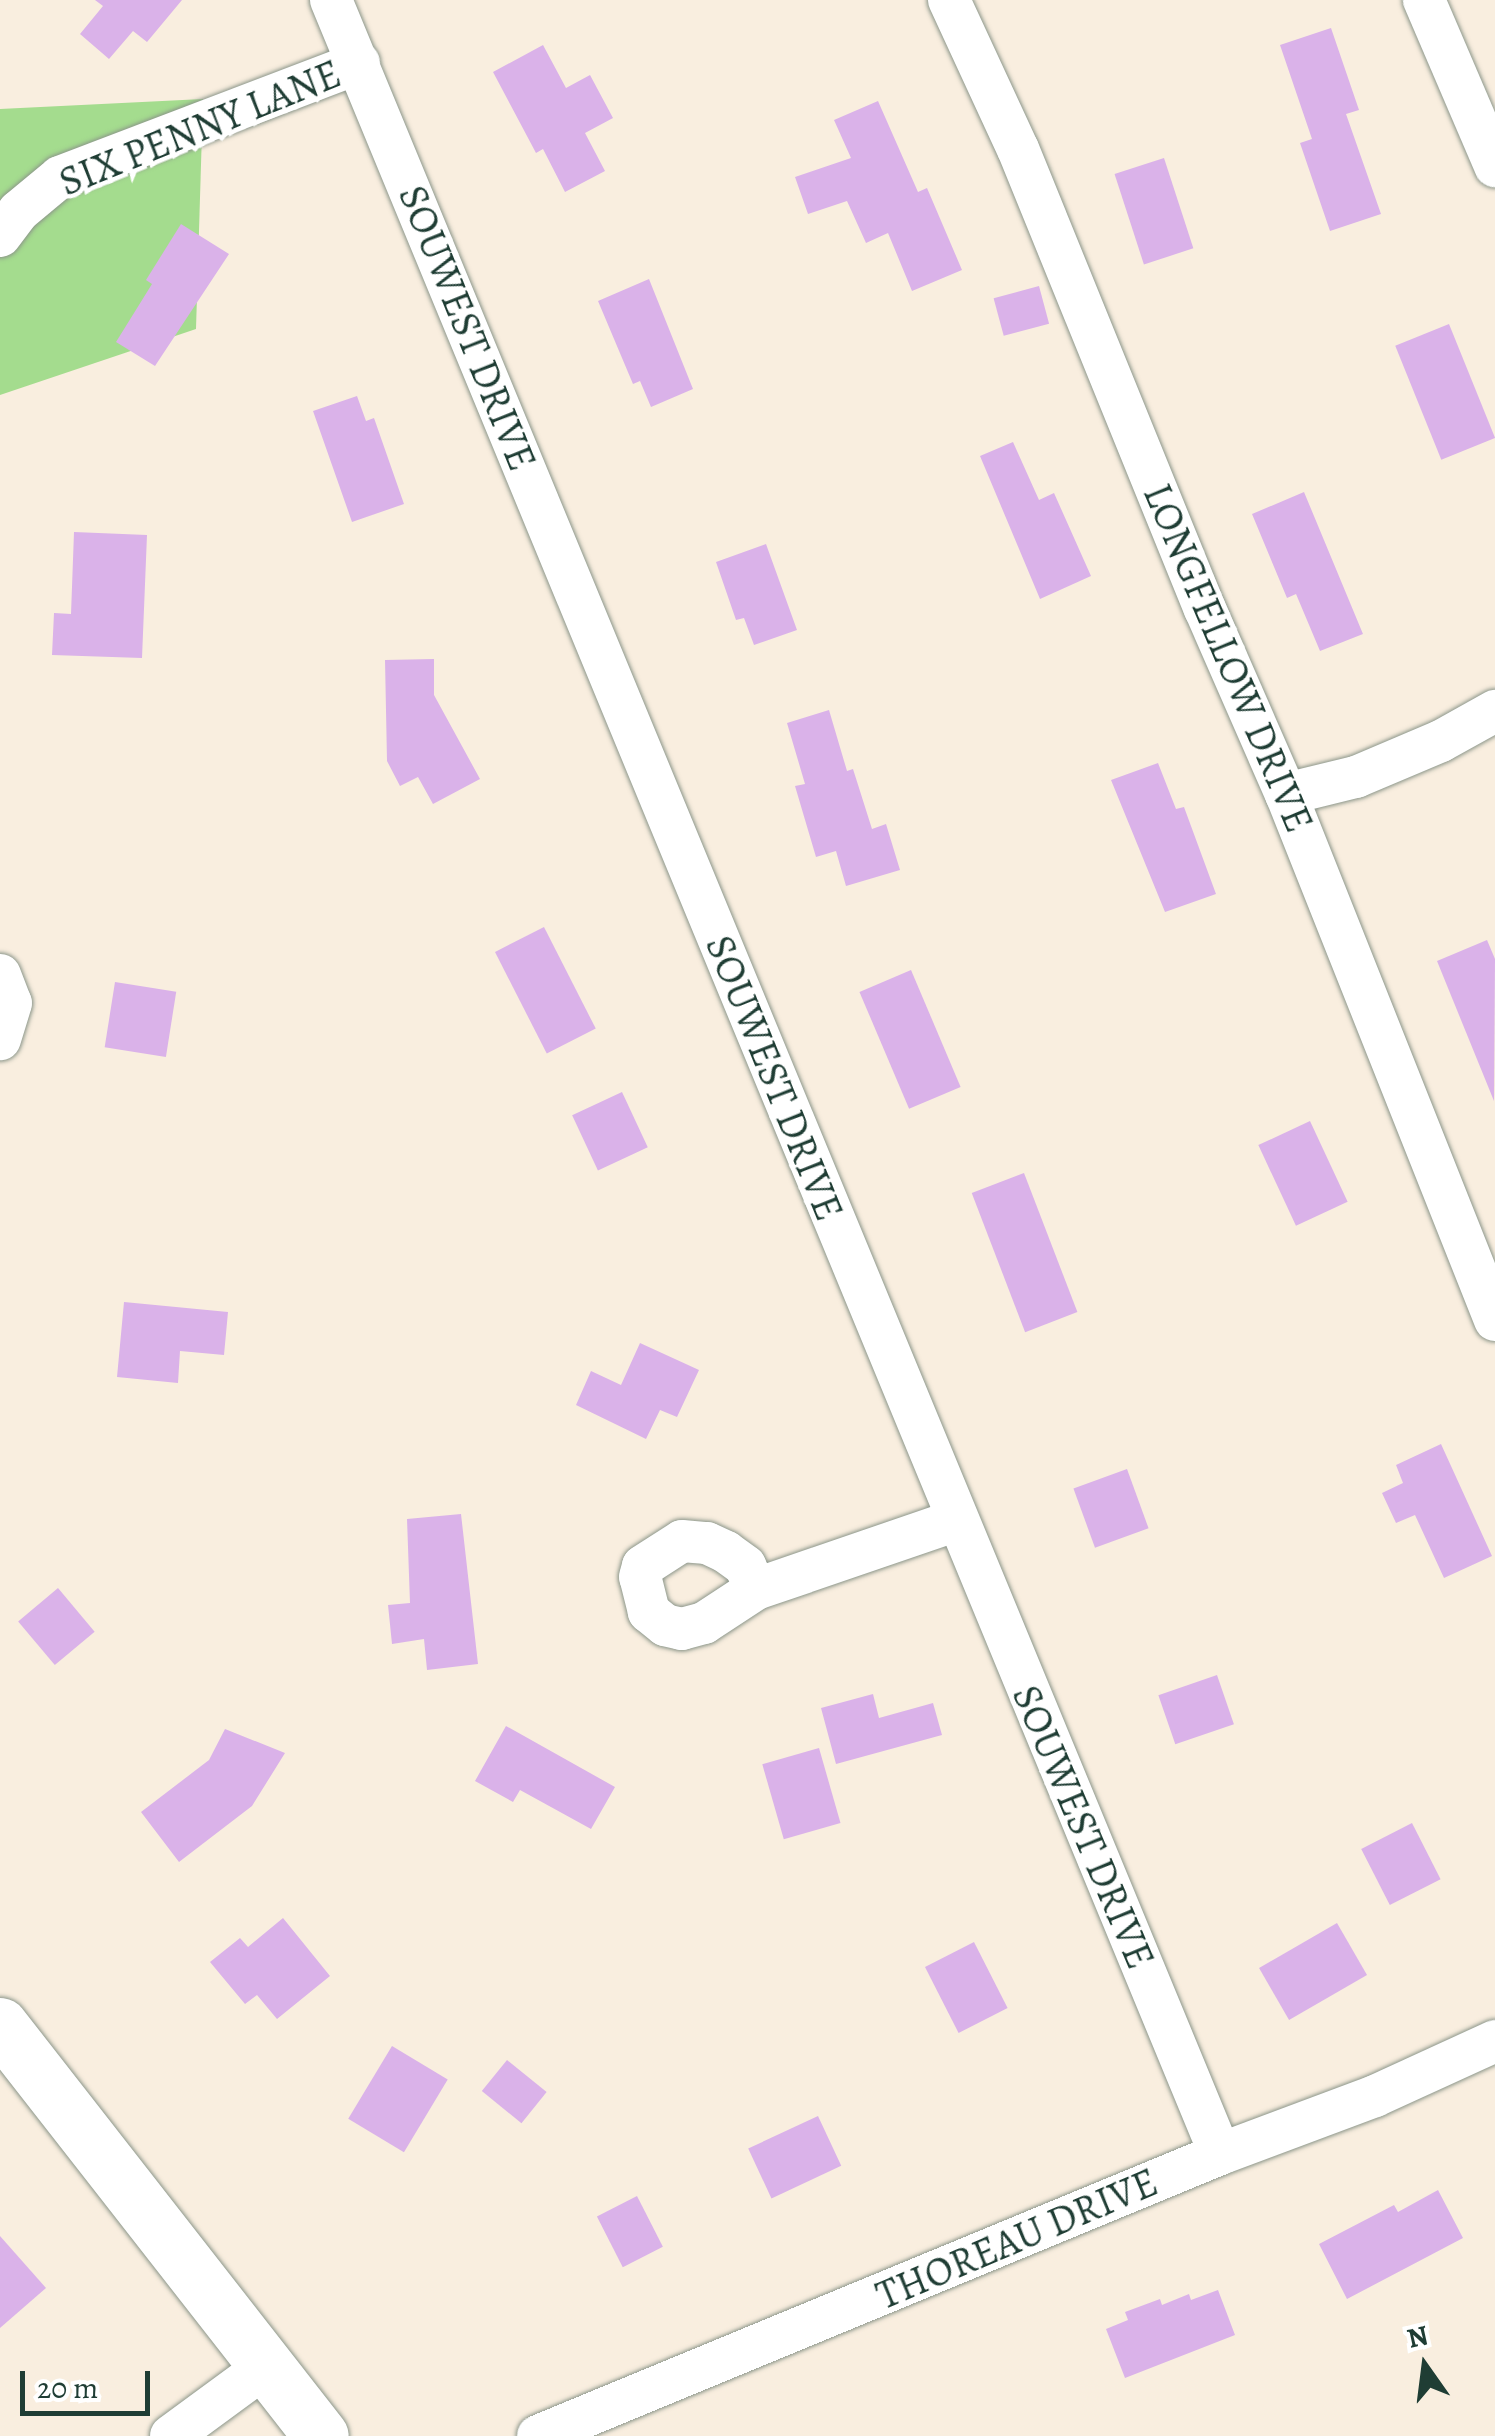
<!DOCTYPE html>
<html>
<head>
<meta charset="utf-8">
<style>
  body { margin:0 }
  #map { position:relative; width:1495px; height:2436px; overflow:hidden; background:#f9eedf; font-family:Alegreya,serif }
  div>[style] { position:absolute }
  .green>* { inset:0; background:#a4dc8e }
  .building>* { inset:0; background:#dab2e9; transform-origin:0 0 }
  .roads { filter:drop-shadow(0 0 2px #8c968a) drop-shadow(0 0 2px #8c968a) }
  .minor>* { height:42px; margin:-21px; padding:0 21px; transform-origin:21px; border-radius:21px; background:#fff }
  .secondary>* { height:55px; margin:-27.5px; padding:0 27.5px; transform-origin:27.5px; border-radius:27.5px; background:#fff }
  span { translate:-50% -50%; white-space:nowrap; text-align:center; line-height:1.15; -webkit-text-stroke:9px #fff; paint-order:stroke }
  .street-label { font-size:40px; color:#1f3d34 }
  .north { position:absolute; left:1375px; top:2316px; width:100px; height:100px; -webkit-text-stroke:8px #fff; paint-order:stroke; rotate:346deg; font-size:28px; font-weight:700; line-height:40px; text-align:center; color:#1f3d34 }
  .north::after { content:''; display:block; margin:auto; width:35px; height:45px; background:#1f3d34; clip-path:polygon(50% 0,100% 100%,50% 72%,0 100%) }
  .scale { position:absolute; left:20px; top:2371px; width:130px; height:45px; box-sizing:border-box; border:5px solid #1f3d34; border-top:0; padding-left:12px; font-size:30px; line-height:35px; white-space:nowrap; color:#1f3d34; -webkit-text-stroke:8px #fff; paint-order:stroke }
</style>
</head>
<body>
<div id="map">
  <div class="green">
    <i style="clip-path:polygon(203px 99px,196px 329px,0 395px,0 109px)"></i>
  </div>
  <div class="building">
    <i style="clip-path:polygon(95px 0,182px 0,147px 42px,133px 31px,109px 59px,80px 34px,103px 6px)"></i>
    <i style="clip-path:polygon(1331px 28px,1359px 110px,1346px 114px,1381px 214px,1330px 231px,1300px 143px,1312px 139px,1280px 45px)"></i>
    <i style="clip-path:polygon(543px 45px,566px 88px,590px 75px,613px 118px,585px 133px,605px 171px,565px 192px,543px 149px,536px 153px,493px 72px)"></i>
    <i style="clip-path:polygon(878px 101px,918px 192px,927px 188px,962px 270px,912px 291px,888px 233px,866px 243px,847px 201px,808px 214px,795px 177px,851px 158px,834px 120px)"></i>
    <i style="left:1164px;top:158px;width:95px;height:52px;rotate:72deg"></i>
    <i style="clip-path:polygon(181px 224px,229px 254px,155px 366px,116px 342px,152px 284px,146px 280px)"></i>
    <i style="clip-path:polygon(649px 279px,693px 389px,651px 407px,640px 381px,633px 384px,598px 301px)"></i>
    <i style="left:1039px;top:286px;width:39px;height:47px;rotate:75deg"></i>
    <i style="left:1449px;top:324px;width:123px;height:58px;rotate:68deg"></i>
    <i style="clip-path:polygon(357px 396px,366px 421px,374px 418px,404px 504px,352px 522px,313px 411px)"></i>
    <i style="clip-path:polygon(1013px 442px,1039px 500px,1054px 493px,1091px 576px,1040px 599px,980px 456px)"></i>
    <i style="clip-path:polygon(1304px 492px,1363px 634px,1320px 651px,1296px 594px,1287px 598px,1252px 514px)"></i>
    <i style="clip-path:polygon(74px 532px,147px 535px,142px 658px,52px 655px,54px 613px,71px 614px)"></i>
    <i style="clip-path:polygon(766px 544px,797px 630px,754px 645px,744px 618px,736px 620px,716px 562px)"></i>
    <i style="clip-path:polygon(434px 659px,434px 695px,480px 779px,433px 804px,418px 777px,400px 786px,387px 761px,385px 660px)"></i>
    <i style="clip-path:polygon(829px 710px,847px 771px,853px 769px,872px 829px,886px 824px,900px 870px,846px 886px,836px 851px,816px 857px,795px 786px,805px 784px,787px 723px)"></i>
    <i style="clip-path:polygon(1158px 763px,1176px 809px,1184px 807px,1216px 894px,1165px 912px,1111px 780px)"></i>
    <i style="left:544px;top:927px;width:114px;height:55px;rotate:63deg"></i>
    <i style="clip-path:polygon(1487px 940px,1495px 959px,1494px 1101px,1437px 961px)"></i>
    <i style="left:911px;top:970px;width:127px;height:56px;rotate:67deg"></i>
    <i style="left:115px;top:982px;width:62px;height:66px;rotate:9deg"></i>
    <i style="left:622px;top:1092px;width:61px;height:55px;rotate:65deg"></i>
    <i style="left:1310px;top:1121px;width:89px;height:57px;rotate:65deg"></i>
    <i style="left:1024px;top:1173px;width:149px;height:56px;rotate:69deg"></i>
    <i style="clip-path:polygon(124px 1302px,228px 1312px,224px 1355px,180px 1351px,178px 1383px,117px 1377px)"></i>
    <i style="clip-path:polygon(640px 1343px,699px 1370px,677px 1417px,660px 1410px,646px 1439px,576px 1405px,591px 1371px,621px 1385px)"></i>
    <i style="clip-path:polygon(1441px 1444px,1492px 1556px,1444px 1578px,1415px 1515px,1396px 1523px,1382px 1493px,1403px 1483px,1396px 1465px)"></i>
    <i style="left:1127px;top:1469px;width:63px;height:57px;rotate:70deg"></i>
    <i style="clip-path:polygon(461px 1514px,478px 1664px,427px 1670px,424px 1639px,392px 1644px,388px 1605px,410px 1603px,407px 1519px)"></i>
    <i style="left:58px;top:1588px;width:57px;height:52px;rotate:50deg"></i>
    <i style="left:1217px;top:1675px;width:52px;height:62px;rotate:71deg"></i>
    <i style="clip-path:polygon(873px 1694px,879px 1718px,933px 1703px,942px 1735px,836px 1764px,821px 1708px)"></i>
    <i style="clip-path:polygon(506px 1726px,615px 1787px,591px 1829px,520px 1790px,513px 1802px,475px 1781px)"></i>
    <i style="clip-path:polygon(225px 1729px,285px 1753px,252px 1806px,179px 1862px,141px 1812px,209px 1760px)"></i>
    <i style="left:819px;top:1748px;width:78px;height:59px;rotate:74deg"></i>
    <i style="left:1412px;top:1823px;width:63px;height:57px;rotate:63deg"></i>
    <i style="clip-path:polygon(283px 1918px,330px 1976px,277px 2019px,257px 1995px,245px 2004px,210px 1962px,240px 1938px,248px 1947px)"></i>
    <i style="left:1337px;top:1923px;width:60px;height:90px;rotate:60deg"></i>
    <i style="left:974px;top:1942px;width:74px;height:55px;rotate:63deg"></i>
    <i style="left:392px;top:2046px;width:65px;height:85px;rotate:31deg"></i>
    <i style="left:507px;top:2060px;width:51px;height:40px;rotate:39deg"></i>
    <i style="left:818px;top:2116px;width:55px;height:77px;rotate:65deg"></i>
    <i style="clip-path:polygon(1438px 2190px,1463px 2238px,1347px 2299px,1319px 2244px,1394px 2205px,1398px 2212px)"></i>
    <i style="left:637px;top:2196px;width:57px;height:45px;rotate:63deg"></i>
    <i style="clip-path:polygon(0 2236px,46px 2288px,0 2328px)"></i>
    <i style="clip-path:polygon(1218px 2290px,1235px 2335px,1125px 2378px,1106px 2329px,1128px 2320px,1125px 2312px,1160px 2299px,1162px 2305px,1189px 2294px,1191px 2300px)"></i>
  </div>
  <div class="roads">
    <div class="minor">
      <i style="left:331px;top:0;width:2330px;rotate:67.57deg"></i>
      <i style="left:949px;top:0;width:164px;rotate:65.2deg"></i>
      <i style="left:1018px;top:149px;width:497px;rotate:67.9deg"></i>
      <i style="left:1205px;top:609px;width:202px;rotate:66.4deg"></i>
      <i style="left:1286px;top:794px;width:566px;rotate:68.33deg"></i>
      <i style="left:1424px;top:0;width:181px;rotate:66.8deg"></i>
      <i style="left:0;top:236px;width:31px;rotate:-53deg"></i>
      <i style="left:19px;top:211px;width:53px;rotate:-39.7deg"></i>
      <i style="left:60px;top:177px;width:320px;rotate:-20.9deg"></i>
      <i style="left:1286px;top:794px;width:72px;rotate:-13.7deg"></i>
      <i style="left:1356px;top:777px;width:92px;rotate:-23deg"></i>
      <i style="left:1441px;top:741px;width:62px;rotate:-29.1deg"></i>
      <i style="left:0;top:975px;width:30px;rotate:69deg"></i>
      <i style="left:11px;top:1003px;width:38px;rotate:107deg"></i>
      <i style="left:682px;top:1541px;width:25px;rotate:5deg"></i>
      <i style="left:707px;top:1543px;width:21px;rotate:25deg"></i>
      <i style="left:726px;top:1552px;width:24px;rotate:36deg"></i>
      <i style="left:745px;top:1566px;width:25px;rotate:64deg"></i>
      <i style="left:756px;top:1589px;width:62px;rotate:146.8deg"></i>
      <i style="left:704px;top:1623px;width:23px;rotate:165deg"></i>
      <i style="left:682px;top:1629px;width:17px;rotate:-167deg"></i>
      <i style="left:665px;top:1625px;width:21px;rotate:-141deg"></i>
      <i style="left:649px;top:1612px;width:36px;rotate:-104deg"></i>
      <i style="left:640px;top:1577px;width:11px;rotate:-75deg"></i>
      <i style="left:643px;top:1566px;width:46px;rotate:-32.7deg"></i>
      <i style="left:756px;top:1589px;width:210px;rotate:-18.9deg"></i>
      <i style="left:171px;top:2436px;width:117px;rotate:-36.3deg"></i>
      <i style="left:538px;top:2436px;width:738px;rotate:-22.46deg"></i>
      <i style="left:1220px;top:2154px;width:165px;rotate:-20.5deg"></i>
      <i style="left:1375px;top:2096px;width:132px;rotate:-24.6deg"></i>
    </div>
    <div class="secondary">
      <i style="left:0;top:2025px;width:521px;rotate:52.01deg"></i>
    </div>
  </div>
  <div class="street-label">
    <span style="left:200px;top:128px;rotate:-22deg">SIX PENNY LANE</span>
    <span style="left:467px;top:328px;rotate:68deg">SOUWEST DRIVE</span>
    <span style="left:1228px;top:658px;rotate:67deg">LONGFELLOW DRIVE</span>
    <span style="left:774px;top:1078px;rotate:68deg">SOUWEST DRIVE</span>
    <span style="left:1083px;top:1827px;rotate:67deg">SOUWEST DRIVE</span>
    <span style="left:1017px;top:2239px;rotate:-23deg">THOREAU DRIVE</span>
  </div>
  <div class="north">N</div>
  <div class="scale">20 m</div>
</div>
</body>
</html>
